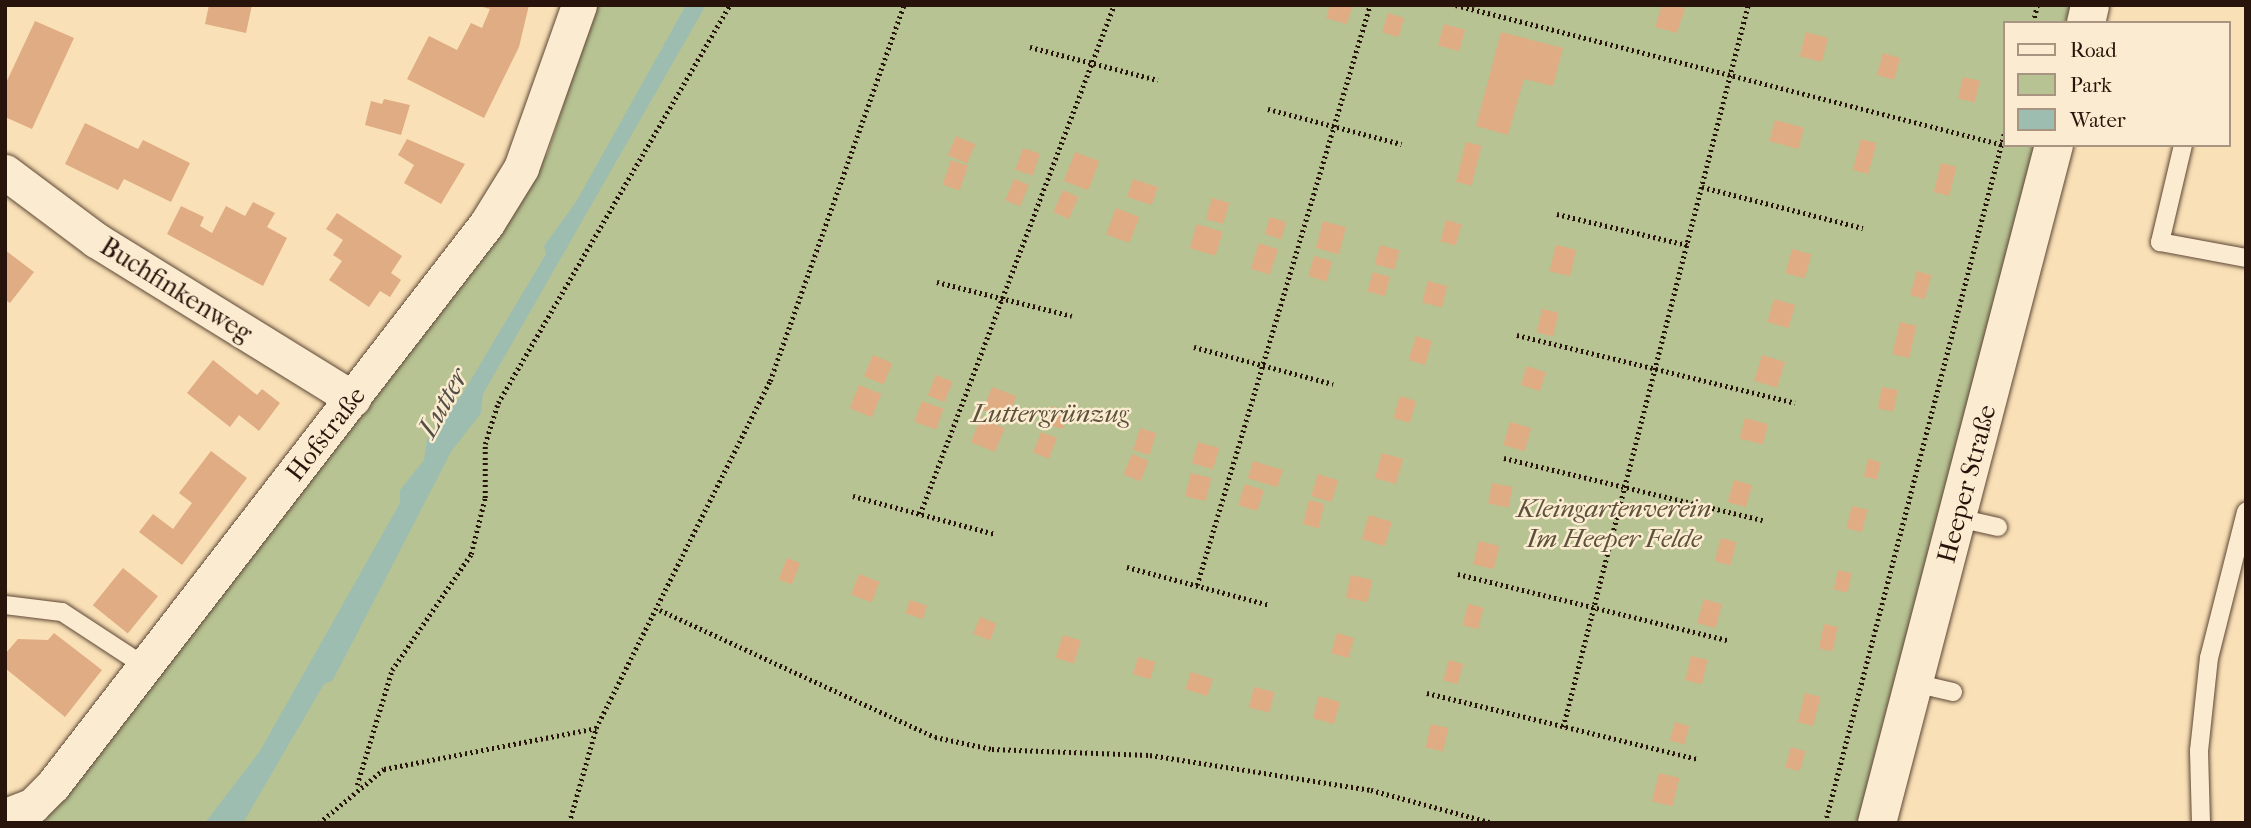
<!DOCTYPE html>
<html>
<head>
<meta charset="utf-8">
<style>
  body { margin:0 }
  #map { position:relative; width:2251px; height:828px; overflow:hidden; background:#f9e0b6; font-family:"IM FELL French Canon",serif }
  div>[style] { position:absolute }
  .green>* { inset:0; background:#b7c393 }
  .water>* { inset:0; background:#9ebdb1 }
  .building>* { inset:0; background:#e0ac83; transform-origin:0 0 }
  .path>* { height:4.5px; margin-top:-2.25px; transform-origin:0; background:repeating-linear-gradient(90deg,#29140b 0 2px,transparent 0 5.5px) }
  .roads { filter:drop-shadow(0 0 2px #5d4736) drop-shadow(0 0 2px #5d4736) }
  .service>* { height:18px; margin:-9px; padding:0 9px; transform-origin:9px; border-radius:9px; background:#fbebd0 }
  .minor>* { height:35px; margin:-17.5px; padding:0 17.5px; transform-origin:17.5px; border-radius:17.5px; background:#fbebd0 }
  .secondary>* { height:38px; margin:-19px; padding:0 19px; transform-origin:19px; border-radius:19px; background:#fbebd0 }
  span { translate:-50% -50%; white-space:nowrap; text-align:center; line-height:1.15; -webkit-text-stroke:5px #fbebd0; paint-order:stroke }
  .street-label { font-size:26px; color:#29140b }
  .park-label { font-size:26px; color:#5b513b; font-style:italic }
  .water-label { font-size:28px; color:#524f45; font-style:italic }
  .frame { position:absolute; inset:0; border:7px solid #29140b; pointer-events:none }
  .legend { position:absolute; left:2003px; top:21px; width:228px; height:126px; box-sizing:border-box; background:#fbebd0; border:2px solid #a79581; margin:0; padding:9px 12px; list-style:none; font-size:21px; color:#29140b }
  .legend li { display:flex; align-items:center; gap:14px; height:35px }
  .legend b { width:35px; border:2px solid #a79581 }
</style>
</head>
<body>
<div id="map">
  <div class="green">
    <i style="clip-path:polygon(596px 5px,2071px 5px,2066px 23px,2004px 23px,2004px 145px,2035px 145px,1857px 823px,29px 823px,61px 799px,127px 718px,498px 239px,548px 152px)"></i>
  </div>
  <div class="water">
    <i style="clip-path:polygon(686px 5px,706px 5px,483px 394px,481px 413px,451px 452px,333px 680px,324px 684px,243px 823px,205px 823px,260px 751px,400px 503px,400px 490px,424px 460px,427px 439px,463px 393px,546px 254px,544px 246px,576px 202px)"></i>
  </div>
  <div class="building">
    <i style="clip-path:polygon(209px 5px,252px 5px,246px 33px,205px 24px)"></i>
    <i style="clip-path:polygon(529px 5px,519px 47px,484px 118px,407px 79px,429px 36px,457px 50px,471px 23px,482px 28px,490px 9px,475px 5px)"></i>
    <i style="clip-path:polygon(1330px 5px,1353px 5px,1347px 24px,1326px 18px)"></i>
    <i style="clip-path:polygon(1662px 5px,1685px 8px,1677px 33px,1655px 27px)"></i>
    <i style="left:1388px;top:13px;width:17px;height:20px;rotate:17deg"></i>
    <i style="clip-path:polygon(35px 21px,74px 38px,32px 129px,5px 117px,5px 85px)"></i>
    <i style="left:1444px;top:24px;width:22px;height:22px;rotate:16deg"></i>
    <i style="clip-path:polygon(1501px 32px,1563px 48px,1553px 86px,1524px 79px,1508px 135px,1476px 126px)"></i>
    <i style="left:1806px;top:32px;width:23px;height:25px;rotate:15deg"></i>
    <i style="left:1883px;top:53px;width:18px;height:23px;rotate:16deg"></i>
    <i style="left:1963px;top:77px;width:17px;height:22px;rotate:13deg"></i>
    <i style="clip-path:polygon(384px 99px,410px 105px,401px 135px,365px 125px,371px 101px,382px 104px)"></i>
    <i style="left:1775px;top:120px;width:30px;height:22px;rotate:15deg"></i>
    <i style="clip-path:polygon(85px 123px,138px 149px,143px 140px,190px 163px,171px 202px,124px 179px,118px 190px,65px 164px)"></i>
    <i style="left:956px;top:136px;width:21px;height:21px;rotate:23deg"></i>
    <i style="clip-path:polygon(407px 139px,465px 164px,441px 204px,404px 183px,414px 165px,398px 155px)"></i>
    <i style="left:1861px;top:139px;width:16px;height:32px;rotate:15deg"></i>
    <i style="left:1466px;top:142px;width:16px;height:41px;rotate:14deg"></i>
    <i style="left:1023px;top:148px;width:18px;height:23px;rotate:19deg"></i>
    <i style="left:1075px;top:152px;width:26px;height:31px;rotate:21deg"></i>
    <i style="left:951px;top:160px;width:18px;height:26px;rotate:19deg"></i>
    <i style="left:1941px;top:163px;width:16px;height:30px;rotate:14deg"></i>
    <i style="left:1014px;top:179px;width:16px;height:23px;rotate:22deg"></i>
    <i style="left:1133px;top:179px;width:26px;height:19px;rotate:18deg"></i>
    <i style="left:1063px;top:190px;width:17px;height:24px;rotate:24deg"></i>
    <i style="left:1212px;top:198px;width:18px;height:22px;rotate:16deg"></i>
    <i style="clip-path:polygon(253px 202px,275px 213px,267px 227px,287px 238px,263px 286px,167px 234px,181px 206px,204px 217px,200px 226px,212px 233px,226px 206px,245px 216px)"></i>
    <i style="left:1116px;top:208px;width:25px;height:28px;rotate:21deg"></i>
    <i style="clip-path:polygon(337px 213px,402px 256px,391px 273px,401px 280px,390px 297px,380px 291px,369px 307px,329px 280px,342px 261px,333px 255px,343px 240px,326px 229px)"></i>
    <i style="left:1270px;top:217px;width:17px;height:18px;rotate:17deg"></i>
    <i style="left:1446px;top:220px;width:16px;height:22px;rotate:15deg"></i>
    <i style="left:1323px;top:221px;width:24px;height:28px;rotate:15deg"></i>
    <i style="left:1197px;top:224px;width:27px;height:25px;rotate:17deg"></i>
    <i style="left:1259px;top:243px;width:20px;height:27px;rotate:18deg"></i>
    <i style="left:1380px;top:245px;width:20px;height:20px;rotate:15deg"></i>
    <i style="left:1556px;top:245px;width:21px;height:27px;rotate:14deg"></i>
    <i style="left:1792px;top:249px;width:20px;height:25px;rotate:15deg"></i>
    <i style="clip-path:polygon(5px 250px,34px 272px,10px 303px,5px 300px)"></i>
    <i style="left:1314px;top:256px;width:19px;height:21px;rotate:16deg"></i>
    <i style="left:1917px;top:271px;width:15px;height:25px;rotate:16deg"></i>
    <i style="left:1373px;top:272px;width:18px;height:20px;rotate:16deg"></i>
    <i style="left:1428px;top:281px;width:20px;height:22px;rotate:15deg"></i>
    <i style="left:1774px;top:299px;width:22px;height:24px;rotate:16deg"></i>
    <i style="left:1542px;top:309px;width:17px;height:24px;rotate:13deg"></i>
    <i style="left:1900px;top:322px;width:17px;height:33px;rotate:13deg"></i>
    <i style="left:1416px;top:336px;width:17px;height:25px;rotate:17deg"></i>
    <i style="left:873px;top:355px;width:21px;height:23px;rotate:23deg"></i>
    <i style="left:1762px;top:355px;width:24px;height:27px;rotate:17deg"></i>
    <i style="clip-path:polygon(213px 360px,257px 395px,262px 389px,280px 403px,259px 431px,239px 415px,230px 427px,187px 393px)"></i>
    <i style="left:1527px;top:366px;width:20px;height:20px;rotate:18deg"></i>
    <i style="left:936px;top:375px;width:18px;height:22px;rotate:22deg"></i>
    <i style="left:859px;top:385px;width:24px;height:25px;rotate:22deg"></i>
    <i style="left:992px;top:387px;width:26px;height:24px;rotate:21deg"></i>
    <i style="left:1882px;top:387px;width:16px;height:22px;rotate:11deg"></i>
    <i style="left:1400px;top:396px;width:17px;height:23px;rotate:17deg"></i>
    <i style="left:922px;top:401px;width:23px;height:22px;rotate:20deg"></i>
    <i style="left:1051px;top:406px;width:18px;height:19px;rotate:16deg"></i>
    <i style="left:981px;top:418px;width:26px;height:26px;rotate:23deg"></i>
    <i style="left:1745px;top:418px;width:24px;height:21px;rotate:15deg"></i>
    <i style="left:1510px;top:422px;width:22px;height:24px;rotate:16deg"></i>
    <i style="left:1140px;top:428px;width:17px;height:23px;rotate:17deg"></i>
    <i style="left:1041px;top:432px;width:17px;height:22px;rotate:21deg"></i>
    <i style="left:1198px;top:442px;width:22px;height:22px;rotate:16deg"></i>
    <i style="clip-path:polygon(211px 451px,247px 478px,182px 565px,139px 532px,153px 514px,173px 529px,192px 503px,179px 493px)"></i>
    <i style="left:1382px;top:453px;width:22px;height:26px;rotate:16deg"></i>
    <i style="left:1132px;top:454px;width:18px;height:22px;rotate:22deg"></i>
    <i style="left:1868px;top:459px;width:13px;height:18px;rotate:13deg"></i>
    <i style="left:1253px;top:461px;width:31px;height:18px;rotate:17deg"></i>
    <i style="left:1191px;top:473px;width:21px;height:24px;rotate:14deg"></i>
    <i style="left:1318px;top:474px;width:21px;height:23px;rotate:17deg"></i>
    <i style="left:1734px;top:480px;width:19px;height:23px;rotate:16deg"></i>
    <i style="left:1492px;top:483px;width:21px;height:21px;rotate:11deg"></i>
    <i style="left:1245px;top:484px;width:20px;height:22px;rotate:18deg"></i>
    <i style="left:1309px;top:500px;width:16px;height:25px;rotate:14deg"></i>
    <i style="left:1852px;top:506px;width:16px;height:23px;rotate:14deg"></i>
    <i style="left:1369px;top:515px;width:24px;height:25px;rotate:17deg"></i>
    <i style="left:1721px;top:538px;width:16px;height:24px;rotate:15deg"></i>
    <i style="left:1479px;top:541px;width:21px;height:24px;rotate:14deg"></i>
    <i style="left:787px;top:558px;width:14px;height:23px;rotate:21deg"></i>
    <i style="left:123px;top:568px;width:45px;height:48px;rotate:39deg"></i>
    <i style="left:1838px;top:570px;width:14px;height:20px;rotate:12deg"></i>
    <i style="left:859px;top:574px;width:22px;height:22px;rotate:21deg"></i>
    <i style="left:1351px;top:575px;width:22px;height:23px;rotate:13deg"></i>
    <i style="left:1704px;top:599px;width:19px;height:25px;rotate:16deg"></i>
    <i style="left:910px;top:600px;width:18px;height:14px;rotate:19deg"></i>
    <i style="left:1468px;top:604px;width:16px;height:22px;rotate:14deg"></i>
    <i style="left:980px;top:617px;width:18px;height:18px;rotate:22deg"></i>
    <i style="left:1824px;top:624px;width:14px;height:25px;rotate:12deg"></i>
    <i style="clip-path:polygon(54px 633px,102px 670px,65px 717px,5px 668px,5px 654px,18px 639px,48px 640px)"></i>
    <i style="left:1337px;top:633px;width:18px;height:21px;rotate:16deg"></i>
    <i style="left:1063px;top:635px;width:19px;height:24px;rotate:18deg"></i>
    <i style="left:1691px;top:656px;width:17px;height:25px;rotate:13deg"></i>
    <i style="left:1138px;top:657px;width:18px;height:18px;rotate:16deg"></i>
    <i style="left:1449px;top:660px;width:15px;height:21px;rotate:16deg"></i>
    <i style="left:1191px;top:672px;width:23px;height:18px;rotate:18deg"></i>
    <i style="left:1254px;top:687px;width:21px;height:21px;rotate:14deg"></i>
    <i style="left:1805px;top:693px;width:16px;height:30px;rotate:14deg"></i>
    <i style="left:1319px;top:696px;width:22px;height:23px;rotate:16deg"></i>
    <i style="left:1675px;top:722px;width:15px;height:19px;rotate:16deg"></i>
    <i style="left:1431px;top:724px;width:18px;height:24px;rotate:13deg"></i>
    <i style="left:1791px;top:747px;width:15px;height:21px;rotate:16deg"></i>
    <i style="left:1659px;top:773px;width:21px;height:29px;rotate:14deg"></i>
  </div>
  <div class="path">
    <i style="left:1456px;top:5px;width:566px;rotate:14.33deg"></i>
    <i style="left:2033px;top:23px;width:18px;rotate:-77deg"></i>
    <i style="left:1030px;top:47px;width:132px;rotate:14.5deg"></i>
    <i style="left:1268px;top:109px;width:138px;rotate:14.7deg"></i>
    <i style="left:1702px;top:187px;width:166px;rotate:14.3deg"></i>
    <i style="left:1557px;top:214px;width:134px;rotate:13.4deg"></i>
    <i style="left:937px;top:282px;width:139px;rotate:14.1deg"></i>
    <i style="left:1517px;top:335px;width:286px;rotate:13.7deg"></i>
    <i style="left:1194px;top:347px;width:144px;rotate:14.9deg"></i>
    <i style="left:1504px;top:458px;width:266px;rotate:13.5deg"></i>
    <i style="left:853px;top:496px;width:147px;rotate:15deg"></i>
    <i style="left:920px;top:514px;width:545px;rotate:-69.14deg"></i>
    <i style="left:1127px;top:567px;width:148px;rotate:14.9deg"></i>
    <i style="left:1458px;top:574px;width:280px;rotate:13.8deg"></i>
    <i style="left:1197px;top:585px;width:605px;rotate:-73.39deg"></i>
    <i style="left:660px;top:610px;width:303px;rotate:24.8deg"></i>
    <i style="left:935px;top:737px;width:58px;rotate:11.9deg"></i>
    <i style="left:992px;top:749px;width:158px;rotate:2.2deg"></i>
    <i style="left:1150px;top:755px;width:224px;rotate:9deg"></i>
    <i style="left:1371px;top:790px;width:126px;rotate:15.1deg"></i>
    <i style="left:1427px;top:693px;width:278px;rotate:13.7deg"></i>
    <i style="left:1563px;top:727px;width:745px;rotate:-75.63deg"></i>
    <i style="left:357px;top:785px;width:120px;rotate:-73.1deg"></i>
    <i style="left:392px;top:670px;width:140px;rotate:-55.7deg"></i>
    <i style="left:471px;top:554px;width:58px;rotate:-76deg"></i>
    <i style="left:485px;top:498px;width:54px;rotate:-90deg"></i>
    <i style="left:485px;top:444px;width:43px;rotate:-72.4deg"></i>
    <i style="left:498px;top:403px;width:461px;rotate:-59.8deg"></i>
    <i style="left:319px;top:823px;width:85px;rotate:-39.7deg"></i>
    <i style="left:384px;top:769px;width:216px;rotate:-10.9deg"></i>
    <i style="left:569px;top:823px;width:99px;rotate:-74.1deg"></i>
    <i style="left:596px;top:728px;width:388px;rotate:-63.4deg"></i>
    <i style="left:770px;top:381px;width:399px;rotate:-70.4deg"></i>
    <i style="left:1825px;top:823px;width:712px;rotate:-75.44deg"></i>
  </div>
  <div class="roads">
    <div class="service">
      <i style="left:2183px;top:145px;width:100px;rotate:103.3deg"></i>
      <i style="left:2160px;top:242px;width:87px;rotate:10.5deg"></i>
      <i style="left:1958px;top:518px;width:41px;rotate:12.7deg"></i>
      <i style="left:5px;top:605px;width:57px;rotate:7deg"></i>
      <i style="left:62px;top:612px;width:100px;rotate:33.2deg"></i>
      <i style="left:1914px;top:683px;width:40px;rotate:13deg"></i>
      <i style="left:2201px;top:823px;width:72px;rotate:-91.6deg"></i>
      <i style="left:2199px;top:751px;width:94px;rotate:-83.9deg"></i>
      <i style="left:2209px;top:658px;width:151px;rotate:-75.8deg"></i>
    </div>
    <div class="minor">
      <i style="left:5px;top:172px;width:114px;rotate:36.8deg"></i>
      <i style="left:96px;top:240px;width:302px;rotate:31.7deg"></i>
      <i style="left:5px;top:816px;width:30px;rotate:-21deg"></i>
      <i style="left:33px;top:805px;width:28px;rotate:-45deg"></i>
      <i style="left:53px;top:785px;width:710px;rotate:-52.32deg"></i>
      <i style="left:487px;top:223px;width:65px;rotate:-58.3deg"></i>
      <i style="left:521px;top:168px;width:173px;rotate:-70.4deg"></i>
    </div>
    <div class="secondary">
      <i style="left:2086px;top:23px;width:18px;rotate:-77deg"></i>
      <i style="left:1877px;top:823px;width:701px;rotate:-75.37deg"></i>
    </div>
  </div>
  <div class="street-label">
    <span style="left:176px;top:290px;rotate:32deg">Buchfinkenweg</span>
    <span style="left:326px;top:434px;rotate:-52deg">Hofstraße</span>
    <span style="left:1967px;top:484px;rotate:-75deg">Heeper Straße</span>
  </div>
  <div class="park-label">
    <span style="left:1050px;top:414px">Luttergrünzug</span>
    <span style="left:1614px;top:524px">Kleingartenverein<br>Im Heeper Felde</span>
  </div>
  <div class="water-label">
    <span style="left:443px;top:403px;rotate:-61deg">Lutter</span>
  </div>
  <div class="frame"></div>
  <ul class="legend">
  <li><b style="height:9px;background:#fbebd0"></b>Road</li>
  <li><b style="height:19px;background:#b7c393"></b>Park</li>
  <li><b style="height:19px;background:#9ebdb1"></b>Water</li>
  </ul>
</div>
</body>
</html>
